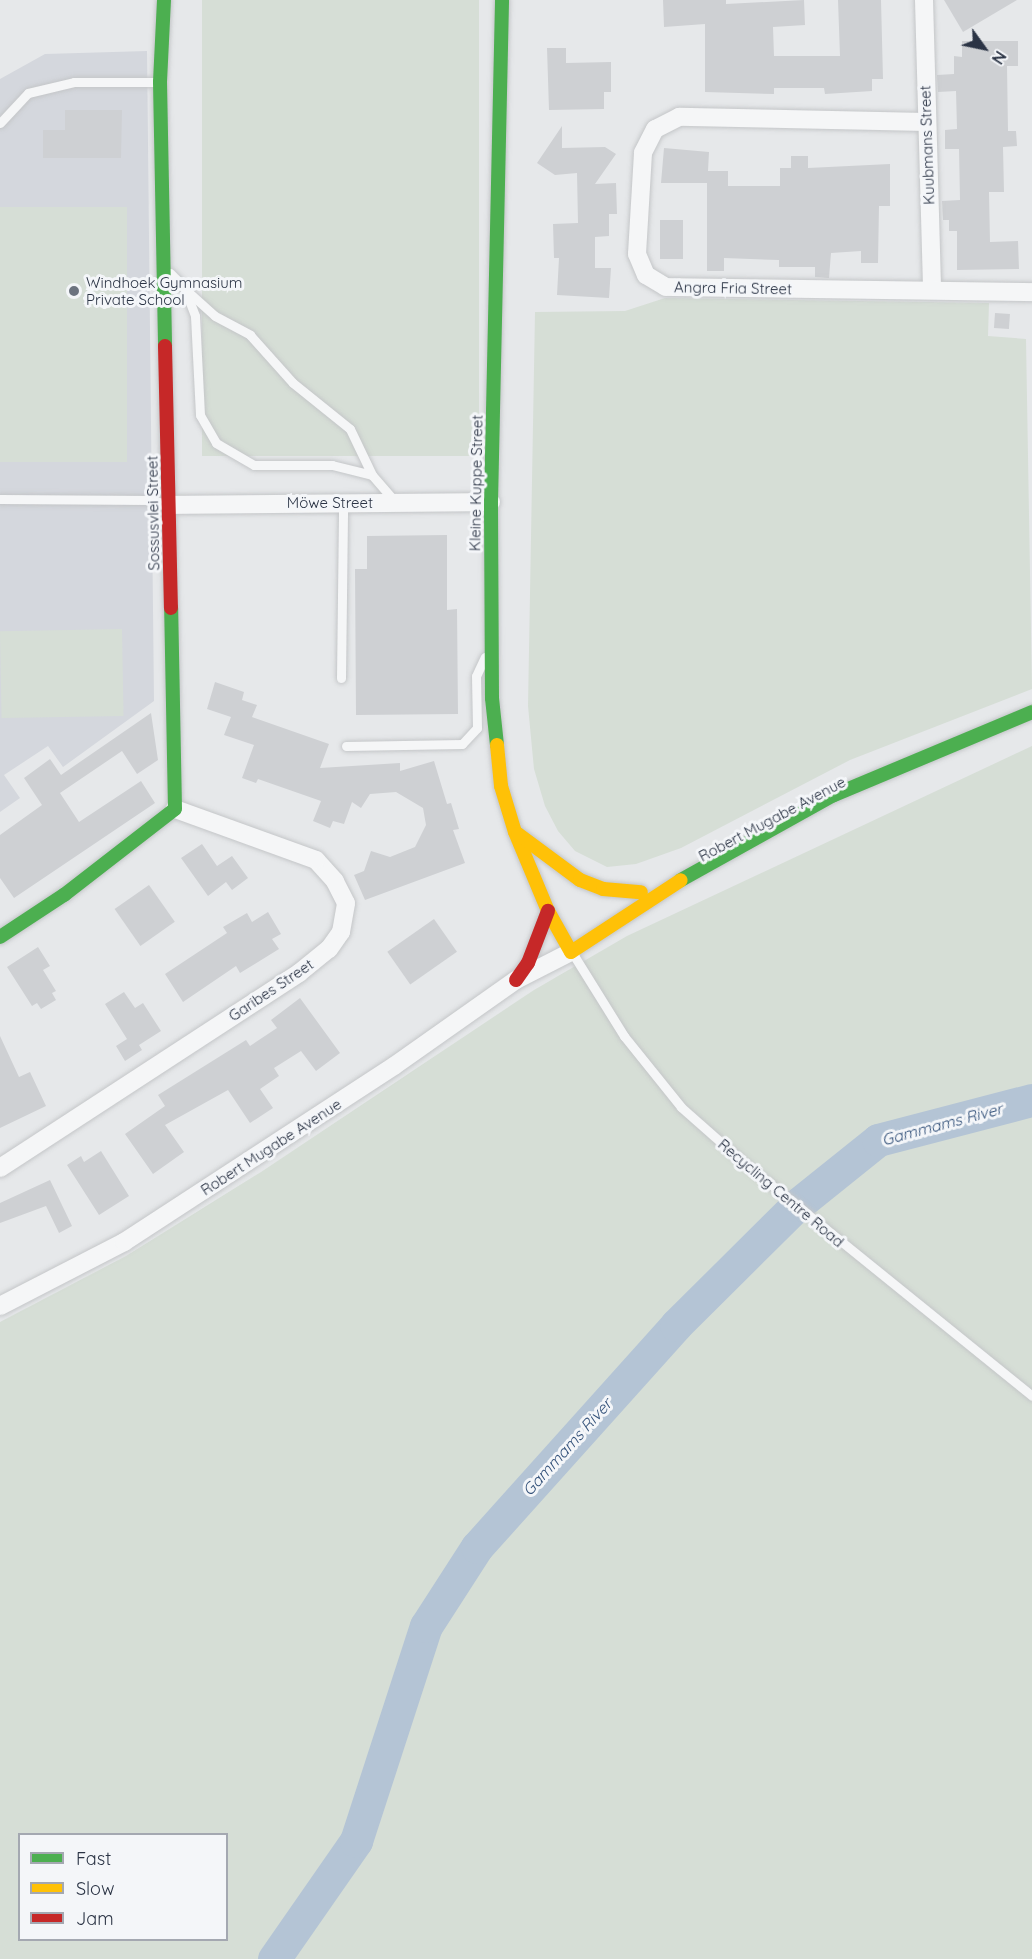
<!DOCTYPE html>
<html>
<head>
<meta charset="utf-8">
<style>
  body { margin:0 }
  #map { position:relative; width:1032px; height:1959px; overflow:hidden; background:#e6e8ea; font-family:Quicksand,sans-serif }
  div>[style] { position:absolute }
  .built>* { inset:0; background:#d4d7dd }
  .green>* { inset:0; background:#d6ded6; transform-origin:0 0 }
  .river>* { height:33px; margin:-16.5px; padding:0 16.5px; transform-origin:16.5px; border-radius:16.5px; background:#b4c4d5 }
  .building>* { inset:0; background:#ced0d3; transform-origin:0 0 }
  .roads { filter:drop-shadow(0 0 2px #c4c6c8) drop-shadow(0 0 2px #c4c6c8) }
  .lane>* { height:9px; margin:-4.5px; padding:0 4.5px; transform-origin:4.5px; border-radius:4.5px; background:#f5f6f7 }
  .street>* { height:18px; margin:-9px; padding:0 9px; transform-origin:9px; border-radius:9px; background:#f5f6f7 }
  .fast>* { height:14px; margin:-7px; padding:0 7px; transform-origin:7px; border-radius:7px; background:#4caf50 }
  .slow>* { height:14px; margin:-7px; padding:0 7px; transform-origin:7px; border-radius:7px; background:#ffc107 }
  .jam>* { height:14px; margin:-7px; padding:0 7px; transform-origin:7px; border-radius:7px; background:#c62828 }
  .dots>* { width:16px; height:16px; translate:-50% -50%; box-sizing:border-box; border:3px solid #f4f6f9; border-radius:50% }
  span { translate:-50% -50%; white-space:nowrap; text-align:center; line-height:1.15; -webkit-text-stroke:6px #f4f6f9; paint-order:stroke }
  .street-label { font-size:15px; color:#2b3445 }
  .poi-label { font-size:15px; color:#2b3445 }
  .left { translate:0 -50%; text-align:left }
  .water-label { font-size:16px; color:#34527a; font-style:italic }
  .legend { position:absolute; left:18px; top:1833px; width:210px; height:108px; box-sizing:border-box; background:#f4f6f9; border:2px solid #a4a8b1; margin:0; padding:8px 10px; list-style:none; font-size:18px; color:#2b3445 }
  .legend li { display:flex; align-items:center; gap:12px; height:30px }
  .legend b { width:30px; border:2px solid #a4a8b1 }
  .north { position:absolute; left:954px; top:18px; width:60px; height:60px; -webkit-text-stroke:4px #f4f6f9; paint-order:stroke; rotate:123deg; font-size:16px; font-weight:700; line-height:24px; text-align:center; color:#2b3445 }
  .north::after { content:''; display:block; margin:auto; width:21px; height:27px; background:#2b3445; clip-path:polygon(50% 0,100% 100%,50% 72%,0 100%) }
</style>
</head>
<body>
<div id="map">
  <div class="built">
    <i style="clip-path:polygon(147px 51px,154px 701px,63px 767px,48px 746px,4px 775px,20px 798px,0 812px,0 79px,45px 54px)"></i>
  </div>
  <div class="green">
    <i style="left:202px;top:0;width:277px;height:456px"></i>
    <i style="left:127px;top:207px;width:255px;height:127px;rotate:90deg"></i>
    <i style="clip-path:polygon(665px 298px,989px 303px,988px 336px,1026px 339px,1032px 689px,850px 760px,681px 848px,636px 864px,607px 867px,575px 851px,558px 831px,545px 806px,534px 769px,528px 706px,535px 312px,625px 311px)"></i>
    <i style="left:122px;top:629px;width:87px;height:122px;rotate:89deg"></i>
    <i style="clip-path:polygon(evenodd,1032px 746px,1032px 1959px,0 1959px,0 1322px,126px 1256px,261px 1172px,534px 990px,627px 936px,1032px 746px,20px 1834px,226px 1834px,226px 1940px,20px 1940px,20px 1834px)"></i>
  </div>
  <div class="river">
    <i style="left:274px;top:1959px;width:144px;rotate:-55.2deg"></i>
    <i style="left:356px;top:1841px;width:226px;rotate:-72deg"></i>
    <i style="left:426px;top:1626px;width:94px;rotate:-57.2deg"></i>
    <i style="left:477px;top:1547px;width:298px;rotate:-48.1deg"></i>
    <i style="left:676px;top:1325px;width:170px;rotate:-44.8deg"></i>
    <i style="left:797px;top:1205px;width:104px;rotate:-38.7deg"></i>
    <i style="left:878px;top:1140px;width:159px;rotate:-14.6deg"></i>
  </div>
  <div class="building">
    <i style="clip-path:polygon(663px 0,726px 0,726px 4px,804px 0,805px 25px,773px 27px,774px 56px,840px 56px,838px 0,881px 0,883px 79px,872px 79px,872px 91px,825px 94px,824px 88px,774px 88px,774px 94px,705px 92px,705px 24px,664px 27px)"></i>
    <i style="clip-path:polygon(944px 0,1017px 0,963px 32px)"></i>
    <i style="clip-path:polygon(962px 41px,1018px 41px,1018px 66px,1007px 66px,1008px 131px,1016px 131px,1017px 146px,1003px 147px,1004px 192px,989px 192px,990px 242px,1018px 241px,1019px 269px,957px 270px,957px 231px,949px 231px,949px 220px,943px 220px,942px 201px,960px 200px,959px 149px,945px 149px,945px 130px,957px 129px,956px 91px,938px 92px,937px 75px,954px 74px,954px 56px,962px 57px)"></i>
    <i style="clip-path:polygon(547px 48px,566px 48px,566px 63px,611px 62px,611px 92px,604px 92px,604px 109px,549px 110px)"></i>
    <i style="clip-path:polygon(65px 110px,122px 110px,121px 158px,43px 158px,43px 130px,65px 130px)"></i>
    <i style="clip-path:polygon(562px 126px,562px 148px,605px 147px,616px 154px,595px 184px,616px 183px,617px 214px,609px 214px,609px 236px,595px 237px,595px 268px,611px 268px,609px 298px,557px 295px,559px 258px,554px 258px,553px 224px,578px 223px,577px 173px,555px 175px,537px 163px)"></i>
    <i style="clip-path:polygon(664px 148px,709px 152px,708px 171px,728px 171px,728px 186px,780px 186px,780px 168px,791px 168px,791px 156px,808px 156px,808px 168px,890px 164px,890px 206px,879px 206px,878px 263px,861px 263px,861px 251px,831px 253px,829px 278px,815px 277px,815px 267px,779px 267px,779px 260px,724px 258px,724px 271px,707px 271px,707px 183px,661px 183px)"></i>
    <i style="left:660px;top:220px;width:23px;height:39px"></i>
    <i style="left:995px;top:313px;width:15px;height:15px;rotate:4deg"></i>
    <i style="clip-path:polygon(447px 535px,447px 610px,457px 609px,458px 714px,356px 715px,355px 569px,367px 569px,367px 536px)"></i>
    <i style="clip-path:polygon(215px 682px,244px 692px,242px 700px,257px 705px,252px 717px,329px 744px,320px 768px,400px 763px,400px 771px,434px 761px,447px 804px,451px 803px,459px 829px,453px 830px,465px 863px,365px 900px,354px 875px,364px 871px,371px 851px,390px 857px,415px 847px,426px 825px,423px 808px,396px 792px,370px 794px,361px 808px,352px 802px,344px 824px,333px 821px,330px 828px,313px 821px,321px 801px,258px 779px,256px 783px,242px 778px,254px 745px,224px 735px,231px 717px,207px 709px)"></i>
    <i style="clip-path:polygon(151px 713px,158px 760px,137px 774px,122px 751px,60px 793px,79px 822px,141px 781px,155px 803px,14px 898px,0 878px,0 835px,42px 805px,24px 778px,50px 759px,61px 775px)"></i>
    <i style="clip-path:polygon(202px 844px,217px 866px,232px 856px,248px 878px,232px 890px,226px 882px,208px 896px,181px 858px)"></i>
    <i style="left:149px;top:885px;width:45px;height:42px;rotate:55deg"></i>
    <i style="clip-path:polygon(268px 912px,281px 934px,272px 939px,279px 949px,240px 973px,236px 966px,183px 1002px,165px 974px,227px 933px,223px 927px,247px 913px,252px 922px)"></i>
    <i style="left:434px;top:919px;width:40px;height:57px;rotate:55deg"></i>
    <i style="clip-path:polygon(38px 947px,50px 966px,43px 970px,56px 991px,52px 993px,56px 1000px,41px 1009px,37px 1003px,32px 1006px,7px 967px)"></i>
    <i style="clip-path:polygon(124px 992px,135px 1008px,143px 1003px,161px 1031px,139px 1045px,142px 1050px,125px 1061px,116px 1046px,127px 1039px,105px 1004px)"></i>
    <i style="clip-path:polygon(300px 998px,340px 1053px,316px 1071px,301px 1051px,274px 1068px,279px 1076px,260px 1089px,273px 1108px,250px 1123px,228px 1090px,165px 1125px,184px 1152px,153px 1174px,125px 1134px,165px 1106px,158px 1095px,246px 1040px,250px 1046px,277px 1028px,271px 1020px)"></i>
    <i style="clip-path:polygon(0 1036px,19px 1077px,30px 1072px,46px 1106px,0 1128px)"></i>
    <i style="clip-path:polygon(101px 1151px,129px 1196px,99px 1215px,67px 1165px,81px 1156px,84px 1162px)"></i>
    <i style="clip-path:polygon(50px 1180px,72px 1226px,59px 1233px,46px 1206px,0 1223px,0 1203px)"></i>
  </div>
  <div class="roads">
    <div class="lane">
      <i style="left:0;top:123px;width:41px;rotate:-47deg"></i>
      <i style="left:28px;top:93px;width:47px;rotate:-13.4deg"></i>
      <i style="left:74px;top:82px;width:83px"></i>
      <i style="left:170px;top:273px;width:20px;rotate:45deg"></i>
      <i style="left:184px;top:287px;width:31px;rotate:69deg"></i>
      <i style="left:195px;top:316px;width:99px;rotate:87.1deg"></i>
      <i style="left:200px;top:415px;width:32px;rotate:60deg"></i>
      <i style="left:216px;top:443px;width:44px;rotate:30.1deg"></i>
      <i style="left:254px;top:465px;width:78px"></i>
      <i style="left:332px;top:465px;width:41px;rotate:14deg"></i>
      <i style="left:372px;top:475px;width:37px;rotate:49deg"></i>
      <i style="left:185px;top:289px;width:40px;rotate:42deg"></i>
      <i style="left:215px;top:316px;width:40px;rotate:28deg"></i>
      <i style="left:250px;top:335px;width:64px;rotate:48.1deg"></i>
      <i style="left:293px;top:383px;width:73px;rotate:38.9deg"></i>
      <i style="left:350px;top:429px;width:51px;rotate:64.4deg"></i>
      <i style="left:0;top:499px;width:151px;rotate:0.4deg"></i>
      <i style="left:151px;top:500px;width:16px;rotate:14deg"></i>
      <i style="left:341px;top:678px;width:175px;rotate:-89.3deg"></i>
      <i style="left:346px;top:746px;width:116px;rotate:-1deg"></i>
      <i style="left:462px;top:744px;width:22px;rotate:-47deg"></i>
      <i style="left:477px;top:728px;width:52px;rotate:-91.1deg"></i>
      <i style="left:476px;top:676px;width:21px;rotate:-65deg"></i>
      <i style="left:573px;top:954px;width:97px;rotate:58.1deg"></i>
      <i style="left:624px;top:1036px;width:91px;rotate:51.2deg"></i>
      <i style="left:681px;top:1107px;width:81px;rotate:41.5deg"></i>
      <i style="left:742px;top:1161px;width:373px;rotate:39deg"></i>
    </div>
    <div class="street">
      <i style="left:924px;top:0;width:290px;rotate:88.4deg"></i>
      <i style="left:926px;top:122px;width:247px;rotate:-178.8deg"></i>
      <i style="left:679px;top:117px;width:27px;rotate:153deg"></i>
      <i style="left:655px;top:129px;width:27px;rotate:117deg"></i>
      <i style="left:643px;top:153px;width:101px;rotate:93.4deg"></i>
      <i style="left:637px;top:254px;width:23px;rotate:67deg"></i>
      <i style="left:646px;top:275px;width:23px;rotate:31deg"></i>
      <i style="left:666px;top:287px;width:366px;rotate:0.8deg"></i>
      <i style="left:169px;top:505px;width:322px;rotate:-0.5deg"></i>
      <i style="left:0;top:1168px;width:357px;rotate:-33.1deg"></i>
      <i style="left:299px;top:973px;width:38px;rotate:-39deg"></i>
      <i style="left:329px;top:949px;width:21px;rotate:-55deg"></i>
      <i style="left:341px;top:932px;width:29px;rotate:-80deg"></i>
      <i style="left:346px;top:903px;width:25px;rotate:-117deg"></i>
      <i style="left:335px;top:881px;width:28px;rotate:-132deg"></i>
      <i style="left:316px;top:860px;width:150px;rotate:-160.1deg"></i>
      <i style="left:0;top:1306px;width:140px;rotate:-27.3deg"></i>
      <i style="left:124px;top:1242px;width:322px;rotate:-33.1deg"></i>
      <i style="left:394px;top:1066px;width:149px;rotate:-35.2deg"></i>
      <i style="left:516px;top:980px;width:62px;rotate:-27deg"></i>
    </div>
    <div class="fast">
      <i style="left:164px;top:0;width:82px;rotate:92.8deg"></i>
      <i style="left:160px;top:82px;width:264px;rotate:88.9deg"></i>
      <i style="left:497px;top:745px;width:47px;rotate:-96.1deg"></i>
      <i style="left:492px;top:698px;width:196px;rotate:-90.3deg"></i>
      <i style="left:491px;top:502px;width:502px;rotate:-88.74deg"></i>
      <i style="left:681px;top:880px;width:175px;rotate:-29.1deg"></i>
      <i style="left:834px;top:795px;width:215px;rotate:-22.7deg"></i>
      <i style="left:0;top:937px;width:77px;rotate:-33.3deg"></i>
      <i style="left:64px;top:895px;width:140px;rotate:-37.8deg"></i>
      <i style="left:175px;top:809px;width:201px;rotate:-91.1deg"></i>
    </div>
    <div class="slow">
      <i style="left:497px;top:745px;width:41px;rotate:84.4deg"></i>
      <i style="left:501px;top:786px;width:48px;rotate:73.1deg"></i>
      <i style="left:515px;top:832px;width:86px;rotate:67.3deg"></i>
      <i style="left:548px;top:911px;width:47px;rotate:60.7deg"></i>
      <i style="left:571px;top:952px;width:131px;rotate:-33.2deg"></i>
      <i style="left:518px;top:834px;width:77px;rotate:36.6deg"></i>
      <i style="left:580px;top:880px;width:25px;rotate:21deg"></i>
      <i style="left:603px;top:889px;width:38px;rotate:5deg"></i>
    </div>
    <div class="jam">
      <i style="left:165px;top:346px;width:262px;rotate:88.7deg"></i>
      <i style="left:516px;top:980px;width:21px;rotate:-55deg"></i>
      <i style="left:528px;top:963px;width:56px;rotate:-69deg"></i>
    </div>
  </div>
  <div class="dots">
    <i style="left:74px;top:291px;background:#6c737f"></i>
  </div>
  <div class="street-label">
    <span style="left:927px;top:145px;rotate:-92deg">Kuubmans Street</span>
    <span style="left:733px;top:288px;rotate:1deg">Angra Fria Street</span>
    <span style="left:476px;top:483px;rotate:-89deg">Kleine Kuppe Street</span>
    <span style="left:330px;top:503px">Möwe Street</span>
    <span style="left:153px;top:513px;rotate:-91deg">Sossusvlei Street</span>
    <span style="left:772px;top:819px;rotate:-28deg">Robert Mugabe Avenue</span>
    <span style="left:271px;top:990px;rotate:-34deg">Garibes Street</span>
    <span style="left:271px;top:1147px;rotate:-33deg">Robert Mugabe Avenue</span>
    <span style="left:781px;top:1193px;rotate:40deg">Recycling Centre Road</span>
  </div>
  <div class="poi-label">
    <span class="left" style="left:86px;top:291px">Windhoek Gymnasium<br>Private School</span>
  </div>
  <div class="water-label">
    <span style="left:942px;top:1124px;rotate:-15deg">Gammams River</span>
    <span style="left:567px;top:1447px;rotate:-48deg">Gammams River</span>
  </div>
  <ul class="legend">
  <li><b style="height:8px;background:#4caf50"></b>Fast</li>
  <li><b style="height:8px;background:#ffc107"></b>Slow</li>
  <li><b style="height:8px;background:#c62828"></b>Jam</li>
  </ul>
  <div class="north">N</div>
</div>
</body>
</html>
